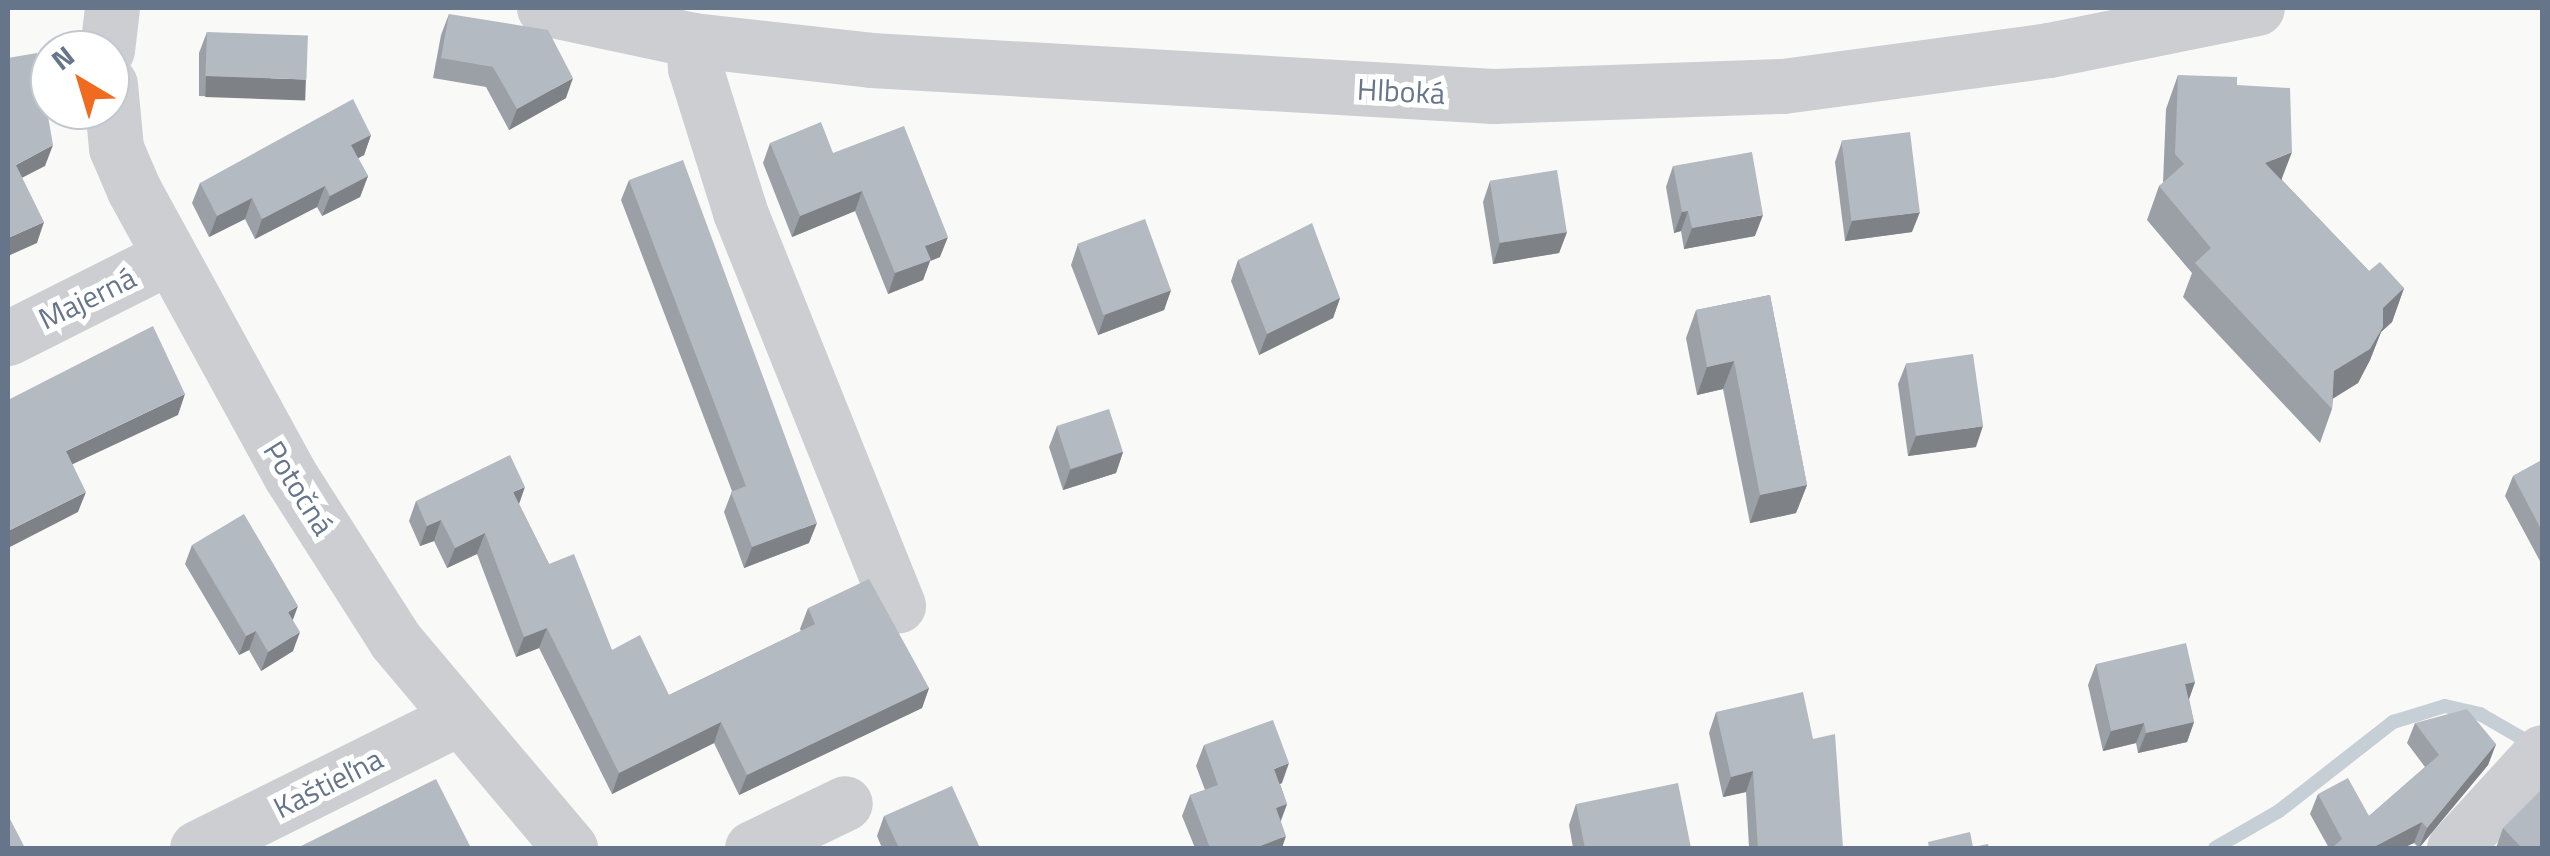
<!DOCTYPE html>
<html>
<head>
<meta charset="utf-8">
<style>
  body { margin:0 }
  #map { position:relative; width:2550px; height:856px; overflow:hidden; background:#f9f9f7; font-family:"Titillium Web",sans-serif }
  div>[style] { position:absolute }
  .stream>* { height:14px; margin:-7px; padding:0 7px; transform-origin:7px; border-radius:7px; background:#c5cfd5 }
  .minor>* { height:55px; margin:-27.5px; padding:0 27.5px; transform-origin:27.5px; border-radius:27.5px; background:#ccced2 }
  .wall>* { inset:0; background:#9ba0a6 }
  .shaded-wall>* { inset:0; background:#7e8287; transform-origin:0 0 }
  .building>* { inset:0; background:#b4bac1; transform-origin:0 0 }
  span { translate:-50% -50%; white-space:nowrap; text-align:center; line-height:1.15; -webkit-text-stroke:10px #fff; paint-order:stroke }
  .street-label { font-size:30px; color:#66758a }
  .frame { position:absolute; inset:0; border:10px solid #66758a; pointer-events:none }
  .north { position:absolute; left:30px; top:30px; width:100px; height:100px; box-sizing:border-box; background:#fff; border:2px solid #c2c8d0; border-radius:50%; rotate:322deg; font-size:28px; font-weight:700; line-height:40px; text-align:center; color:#66758a }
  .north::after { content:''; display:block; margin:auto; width:35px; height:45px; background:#f06b1f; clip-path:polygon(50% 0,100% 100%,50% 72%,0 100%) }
</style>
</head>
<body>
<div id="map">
  <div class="stream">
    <i style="left:2215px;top:848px;width:74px;rotate:-30deg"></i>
    <i style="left:2279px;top:811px;width:145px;rotate:-38deg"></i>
    <i style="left:2393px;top:722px;width:54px;rotate:-17.1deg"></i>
    <i style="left:2445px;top:706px;width:36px;rotate:13deg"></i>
    <i style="left:2480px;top:714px;width:60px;rotate:30deg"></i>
  </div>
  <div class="minor">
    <i style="left:544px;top:8px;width:152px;rotate:12.1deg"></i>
    <i style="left:693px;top:40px;width:179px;rotate:6.4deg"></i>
    <i style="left:871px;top:60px;width:623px;rotate:3.31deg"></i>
    <i style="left:1493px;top:96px;width:290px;rotate:-2deg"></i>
    <i style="left:1783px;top:86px;width:268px;rotate:-7.7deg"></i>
    <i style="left:2049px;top:50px;width:212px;rotate:-11.4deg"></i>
    <i style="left:693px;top:40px;width:28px;rotate:86deg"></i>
    <i style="left:695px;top:68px;width:151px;rotate:72.6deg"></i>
    <i style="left:740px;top:212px;width:424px;rotate:68.1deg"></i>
    <i style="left:107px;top:50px;width:42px;rotate:-83.2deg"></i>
    <i style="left:110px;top:84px;width:64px;rotate:84.6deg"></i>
    <i style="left:116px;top:148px;width:46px;rotate:66.8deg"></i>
    <i style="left:134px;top:190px;width:325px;rotate:61.3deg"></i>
    <i style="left:290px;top:475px;width:196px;rotate:57.5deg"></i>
    <i style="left:395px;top:640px;width:272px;rotate:49.9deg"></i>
    <i style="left:8px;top:338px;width:178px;rotate:-26.7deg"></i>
    <i style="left:197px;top:848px;width:292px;rotate:-26.4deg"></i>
    <i style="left:752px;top:848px;width:103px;rotate:-25.8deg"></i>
    <i style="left:2454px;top:848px;width:130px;rotate:-47.5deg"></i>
  </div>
  <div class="wall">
    <i style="clip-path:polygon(449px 14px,566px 98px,509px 130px,486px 87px,433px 78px,441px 35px)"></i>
    <i style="clip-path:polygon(207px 32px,299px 99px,199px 96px,199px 53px)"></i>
    <i style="clip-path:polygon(2178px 75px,2237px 85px,2282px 180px,2369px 271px,2404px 288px,2392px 322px,2381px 332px,2370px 360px,2358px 383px,2333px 398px,2332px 409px,2320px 443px,2183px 297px,2192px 273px,2147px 220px,2159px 186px,2163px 183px,2166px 109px)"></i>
    <i style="clip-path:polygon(371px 135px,364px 155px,358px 158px,368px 176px,360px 197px,322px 216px,317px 207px,255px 239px,245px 219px,209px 237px,192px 203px,200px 183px)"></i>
    <i style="clip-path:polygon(1842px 141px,1912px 232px,1845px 241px,1835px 162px)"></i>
    <i style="clip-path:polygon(770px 143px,833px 153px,940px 257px,930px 261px,923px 280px,888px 294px,855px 211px,792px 237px,763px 163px)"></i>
    <i style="clip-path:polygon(1673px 166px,1755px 236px,1684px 249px,1681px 231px,1674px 233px,1666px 187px)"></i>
    <i style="clip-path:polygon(629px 180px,809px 543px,744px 568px,724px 512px,732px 491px,621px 200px)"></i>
    <i style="clip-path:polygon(1490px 181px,1567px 232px,1559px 253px,1493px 264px,1483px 202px)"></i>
    <i style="clip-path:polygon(1078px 244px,1171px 290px,1164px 310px,1098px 335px,1071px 265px)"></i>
    <i style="clip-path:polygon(1238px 260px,1340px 298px,1333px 318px,1259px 355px,1231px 281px)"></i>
    <i style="clip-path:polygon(1770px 295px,1807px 485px,1796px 513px,1750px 523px,1723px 389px,1697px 395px,1686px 338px,1696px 310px)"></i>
    <i style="clip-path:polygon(1906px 364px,1976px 447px,1908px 456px,1898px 384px)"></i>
    <i style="clip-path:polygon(1057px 426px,1123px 452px,1116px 473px,1063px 490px,1049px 447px)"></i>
    <i style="clip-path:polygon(2542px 460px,2542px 563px,2541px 563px,2505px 496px,2513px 476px)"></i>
    <i style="clip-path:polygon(416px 501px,519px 504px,549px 564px,612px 650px,669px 695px,801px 631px,800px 629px,808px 608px,929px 688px,922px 708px,739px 795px,714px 743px,612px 794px,539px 648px,516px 657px,477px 554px,447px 568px,434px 541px,420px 546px,409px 521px)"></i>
    <i style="clip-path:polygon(192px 545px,293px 620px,293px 651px,261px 671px,249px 650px,239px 655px,185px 564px)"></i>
    <i style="clip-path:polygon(2096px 664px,2195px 682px,2189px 699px,2194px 722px,2187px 742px,2138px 753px,2136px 743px,2103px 751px,2088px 685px)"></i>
    <i style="clip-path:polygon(1716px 712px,1813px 739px,1843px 848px,1749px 848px,1746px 792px,1723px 797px,1709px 733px)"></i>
    <i style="clip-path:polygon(2415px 723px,2496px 744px,2488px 765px,2419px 848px,2414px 843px,2403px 848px,2329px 848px,2310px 814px,2318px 794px,2369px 816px,2425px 767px,2407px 743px)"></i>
    <i style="clip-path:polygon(1204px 745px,1282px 783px,1280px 784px,1287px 804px,1281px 821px,1282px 848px,1195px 848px,1182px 816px,1190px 795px,1205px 790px,1196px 766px)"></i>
    <i style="clip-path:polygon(1576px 804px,1691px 848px,1573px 848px,1569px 825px)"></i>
    <i style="clip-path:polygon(884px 816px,980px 848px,882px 848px,877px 836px)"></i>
    <i style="clip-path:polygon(2503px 828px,2542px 848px,2496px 848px)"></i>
  </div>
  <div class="shaded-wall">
    <i style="left:206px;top:76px;width:100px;height:21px;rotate:2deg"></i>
    <i style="clip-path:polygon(573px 78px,566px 98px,509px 130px,517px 109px)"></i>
    <i style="clip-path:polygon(371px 135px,364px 155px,344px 166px,351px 145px)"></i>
    <i style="clip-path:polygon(53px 145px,45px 166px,8px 185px,16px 165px)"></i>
    <i style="clip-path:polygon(2292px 152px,2279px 186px,2265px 163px)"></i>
    <i style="clip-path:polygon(368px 176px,360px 197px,322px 216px,330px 196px)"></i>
    <i style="clip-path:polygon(325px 186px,317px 207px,255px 239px,262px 219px)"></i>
    <i style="clip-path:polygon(862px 191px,855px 211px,792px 237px,800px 216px)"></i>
    <i style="clip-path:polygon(252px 198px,245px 219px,209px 237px,217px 216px)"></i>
    <i style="clip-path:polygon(1688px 211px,1681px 231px,1674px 233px,1682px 212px)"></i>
    <i style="clip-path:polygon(1920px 212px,1912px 232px,1845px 241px,1852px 221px)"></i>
    <i style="clip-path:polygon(1763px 215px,1755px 236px,1684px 249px,1692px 228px)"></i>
    <i style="clip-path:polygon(44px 222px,37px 243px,8px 256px,8px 238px)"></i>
    <i style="clip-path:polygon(1567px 232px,1559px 253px,1493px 264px,1500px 243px)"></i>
    <i style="clip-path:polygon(948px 237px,940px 257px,930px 261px,923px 280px,888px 294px,895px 273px,925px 246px)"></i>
    <i style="clip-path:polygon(2404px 288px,2392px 322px,2381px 332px,2370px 360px,2358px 383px,2326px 403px,2334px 371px,2383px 308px)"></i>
    <i style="clip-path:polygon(1171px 290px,1164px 310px,1098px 335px,1105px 315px)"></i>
    <i style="clip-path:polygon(1340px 298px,1333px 318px,1259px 355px,1267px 334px)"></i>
    <i style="clip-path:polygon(1734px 361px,1723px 389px,1697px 395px,1707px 367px)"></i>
    <i style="clip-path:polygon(185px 394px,178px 415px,58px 471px,66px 451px)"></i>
    <i style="clip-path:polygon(1983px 426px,1976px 447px,1908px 456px,1916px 436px)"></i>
    <i style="clip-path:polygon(1123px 452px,1116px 473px,1063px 490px,1070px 470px)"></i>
    <i style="clip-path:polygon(1807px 485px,1796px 513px,1750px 523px,1760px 495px)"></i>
    <i style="clip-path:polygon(525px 487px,518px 507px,513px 492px)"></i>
    <i style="clip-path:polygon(86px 492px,78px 512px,8px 548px,8px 531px)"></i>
    <i style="clip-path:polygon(441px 520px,434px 541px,420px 546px,427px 526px)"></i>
    <i style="clip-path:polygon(817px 523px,809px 543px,744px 568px,752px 547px)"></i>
    <i style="clip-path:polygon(485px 533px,477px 554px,447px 568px,455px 548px)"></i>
    <i style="clip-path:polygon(298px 606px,291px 625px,288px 612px)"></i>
    <i style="clip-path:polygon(547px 628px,539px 648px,516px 657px,524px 637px)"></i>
    <i style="clip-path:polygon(256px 631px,249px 650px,239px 655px,246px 636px)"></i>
    <i style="clip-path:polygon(300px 632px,293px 651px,261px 671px,268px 652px)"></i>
    <i style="clip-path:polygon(2195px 682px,2188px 702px,2185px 684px)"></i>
    <i style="clip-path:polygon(929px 688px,922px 708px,739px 795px,747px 775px)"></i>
    <i style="clip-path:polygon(721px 722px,714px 743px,612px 794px,619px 773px)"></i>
    <i style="clip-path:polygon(2194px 722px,2187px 742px,2138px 753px,2146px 733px)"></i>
    <i style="clip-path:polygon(2144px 723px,2136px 743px,2103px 751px,2111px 731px)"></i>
    <i style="clip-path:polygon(2496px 744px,2488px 765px,2419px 848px,2427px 828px)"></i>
    <i style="clip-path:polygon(1289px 763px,1282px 783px,1266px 789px,1274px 769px)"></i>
    <i style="clip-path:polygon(1753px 771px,1746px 792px,1723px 797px,1731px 777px)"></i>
    <i style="clip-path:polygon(1287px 804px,1279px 824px,1276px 808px)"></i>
    <i style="clip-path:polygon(2422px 822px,2414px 843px,2403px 848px,2372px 848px)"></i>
    <i style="clip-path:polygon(1286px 836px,1282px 848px,1255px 848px)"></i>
  </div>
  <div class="building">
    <i style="clip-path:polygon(449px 14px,548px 30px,573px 78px,517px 109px,493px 67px,441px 58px)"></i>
    <i style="left:207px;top:32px;width:101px;height:44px;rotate:2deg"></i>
    <i style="clip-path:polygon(37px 53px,53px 145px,16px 165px,44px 222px,8px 238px,8px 58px)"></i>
    <i style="clip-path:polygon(2178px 75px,2237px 77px,2237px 85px,2290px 88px,2292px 152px,2265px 163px,2369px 271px,2380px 262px,2404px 288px,2383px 308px,2383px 327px,2370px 349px,2334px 371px,2332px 409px,2195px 263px,2211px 248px,2159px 186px,2184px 164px,2175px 154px)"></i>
    <i style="clip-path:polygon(353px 99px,371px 135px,351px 145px,368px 176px,330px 196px,325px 186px,262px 219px,252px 198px,217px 216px,200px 183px)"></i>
    <i style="clip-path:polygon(821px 122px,833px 153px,904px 126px,948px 237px,925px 246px,931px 260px,895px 273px,862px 191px,800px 216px,770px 143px)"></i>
    <i style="left:1910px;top:132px;width:81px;height:69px;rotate:83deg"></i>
    <i style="clip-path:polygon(1752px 152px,1763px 215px,1692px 228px,1688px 211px,1682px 212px,1673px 166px)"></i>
    <i style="clip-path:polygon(683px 160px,817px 523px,752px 547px,731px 492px,746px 486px,629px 180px)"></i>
    <i style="left:1557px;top:170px;width:63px;height:68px;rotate:81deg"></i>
    <i style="left:1145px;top:219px;width:76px;height:72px;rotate:70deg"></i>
    <i style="clip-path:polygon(1312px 223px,1340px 298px,1267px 334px,1238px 260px)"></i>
    <i style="clip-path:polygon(1770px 295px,1807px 485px,1760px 495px,1734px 361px,1707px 367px,1696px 310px)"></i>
    <i style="clip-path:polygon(153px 326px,185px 394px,66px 451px,86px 492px,8px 531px,8px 400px)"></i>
    <i style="left:1973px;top:354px;width:73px;height:68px;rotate:82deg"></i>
    <i style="left:1109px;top:409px;width:45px;height:55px;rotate:72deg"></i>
    <i style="clip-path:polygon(510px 455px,525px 487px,513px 492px,549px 564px,574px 554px,612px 650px,640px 635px,669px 695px,815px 624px,808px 608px,869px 579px,929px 688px,747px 775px,721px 722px,619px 773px,547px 628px,524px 637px,485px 533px,455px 548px,441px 520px,427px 526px,416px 501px)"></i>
    <i style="clip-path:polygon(2542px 460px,2542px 531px,2513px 476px)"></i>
    <i style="clip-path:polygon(244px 514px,298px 606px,288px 612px,300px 632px,268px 652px,256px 631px,246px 636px,192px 545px)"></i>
    <i style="clip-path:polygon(2186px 643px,2195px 682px,2185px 684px,2194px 722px,2146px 733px,2144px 723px,2111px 731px,2096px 664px)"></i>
    <i style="clip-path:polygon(1803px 692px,1813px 739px,1835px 734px,1843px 848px,1758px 848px,1753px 771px,1731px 777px,1716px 712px)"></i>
    <i style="clip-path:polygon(2467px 709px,2496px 744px,2427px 828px,2422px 822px,2372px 848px,2332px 848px,2342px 839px,2318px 794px,2348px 778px,2369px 816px,2439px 755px,2415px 723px)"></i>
    <i style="clip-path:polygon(1273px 720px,1289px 763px,1274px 769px,1287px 804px,1276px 808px,1286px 836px,1255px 848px,1210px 848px,1190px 795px,1218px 785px,1204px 745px)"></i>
    <i style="clip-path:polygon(436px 779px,471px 848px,297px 848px)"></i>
    <i style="clip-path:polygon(1678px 783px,1691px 848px,1585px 848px,1576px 804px)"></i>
    <i style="clip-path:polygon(952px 786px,980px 848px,899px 848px,884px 816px)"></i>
    <i style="clip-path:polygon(2542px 789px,2542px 848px,2522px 848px,2503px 828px)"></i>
    <i style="clip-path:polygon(8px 815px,25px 848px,8px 848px)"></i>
    <i style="clip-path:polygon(1970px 832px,1973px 847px,1988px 844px,1989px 848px,1929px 848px,1928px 842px)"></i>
  </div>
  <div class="street-label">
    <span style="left:1401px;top:91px;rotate:3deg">Hlboká</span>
    <span style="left:87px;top:298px;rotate:-26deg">Majerná</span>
    <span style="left:299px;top:488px;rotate:58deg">Potočná</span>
    <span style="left:328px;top:783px;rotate:-27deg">Kaštieľna</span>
  </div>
  <div class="frame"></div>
  <div class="north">N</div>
</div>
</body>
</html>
